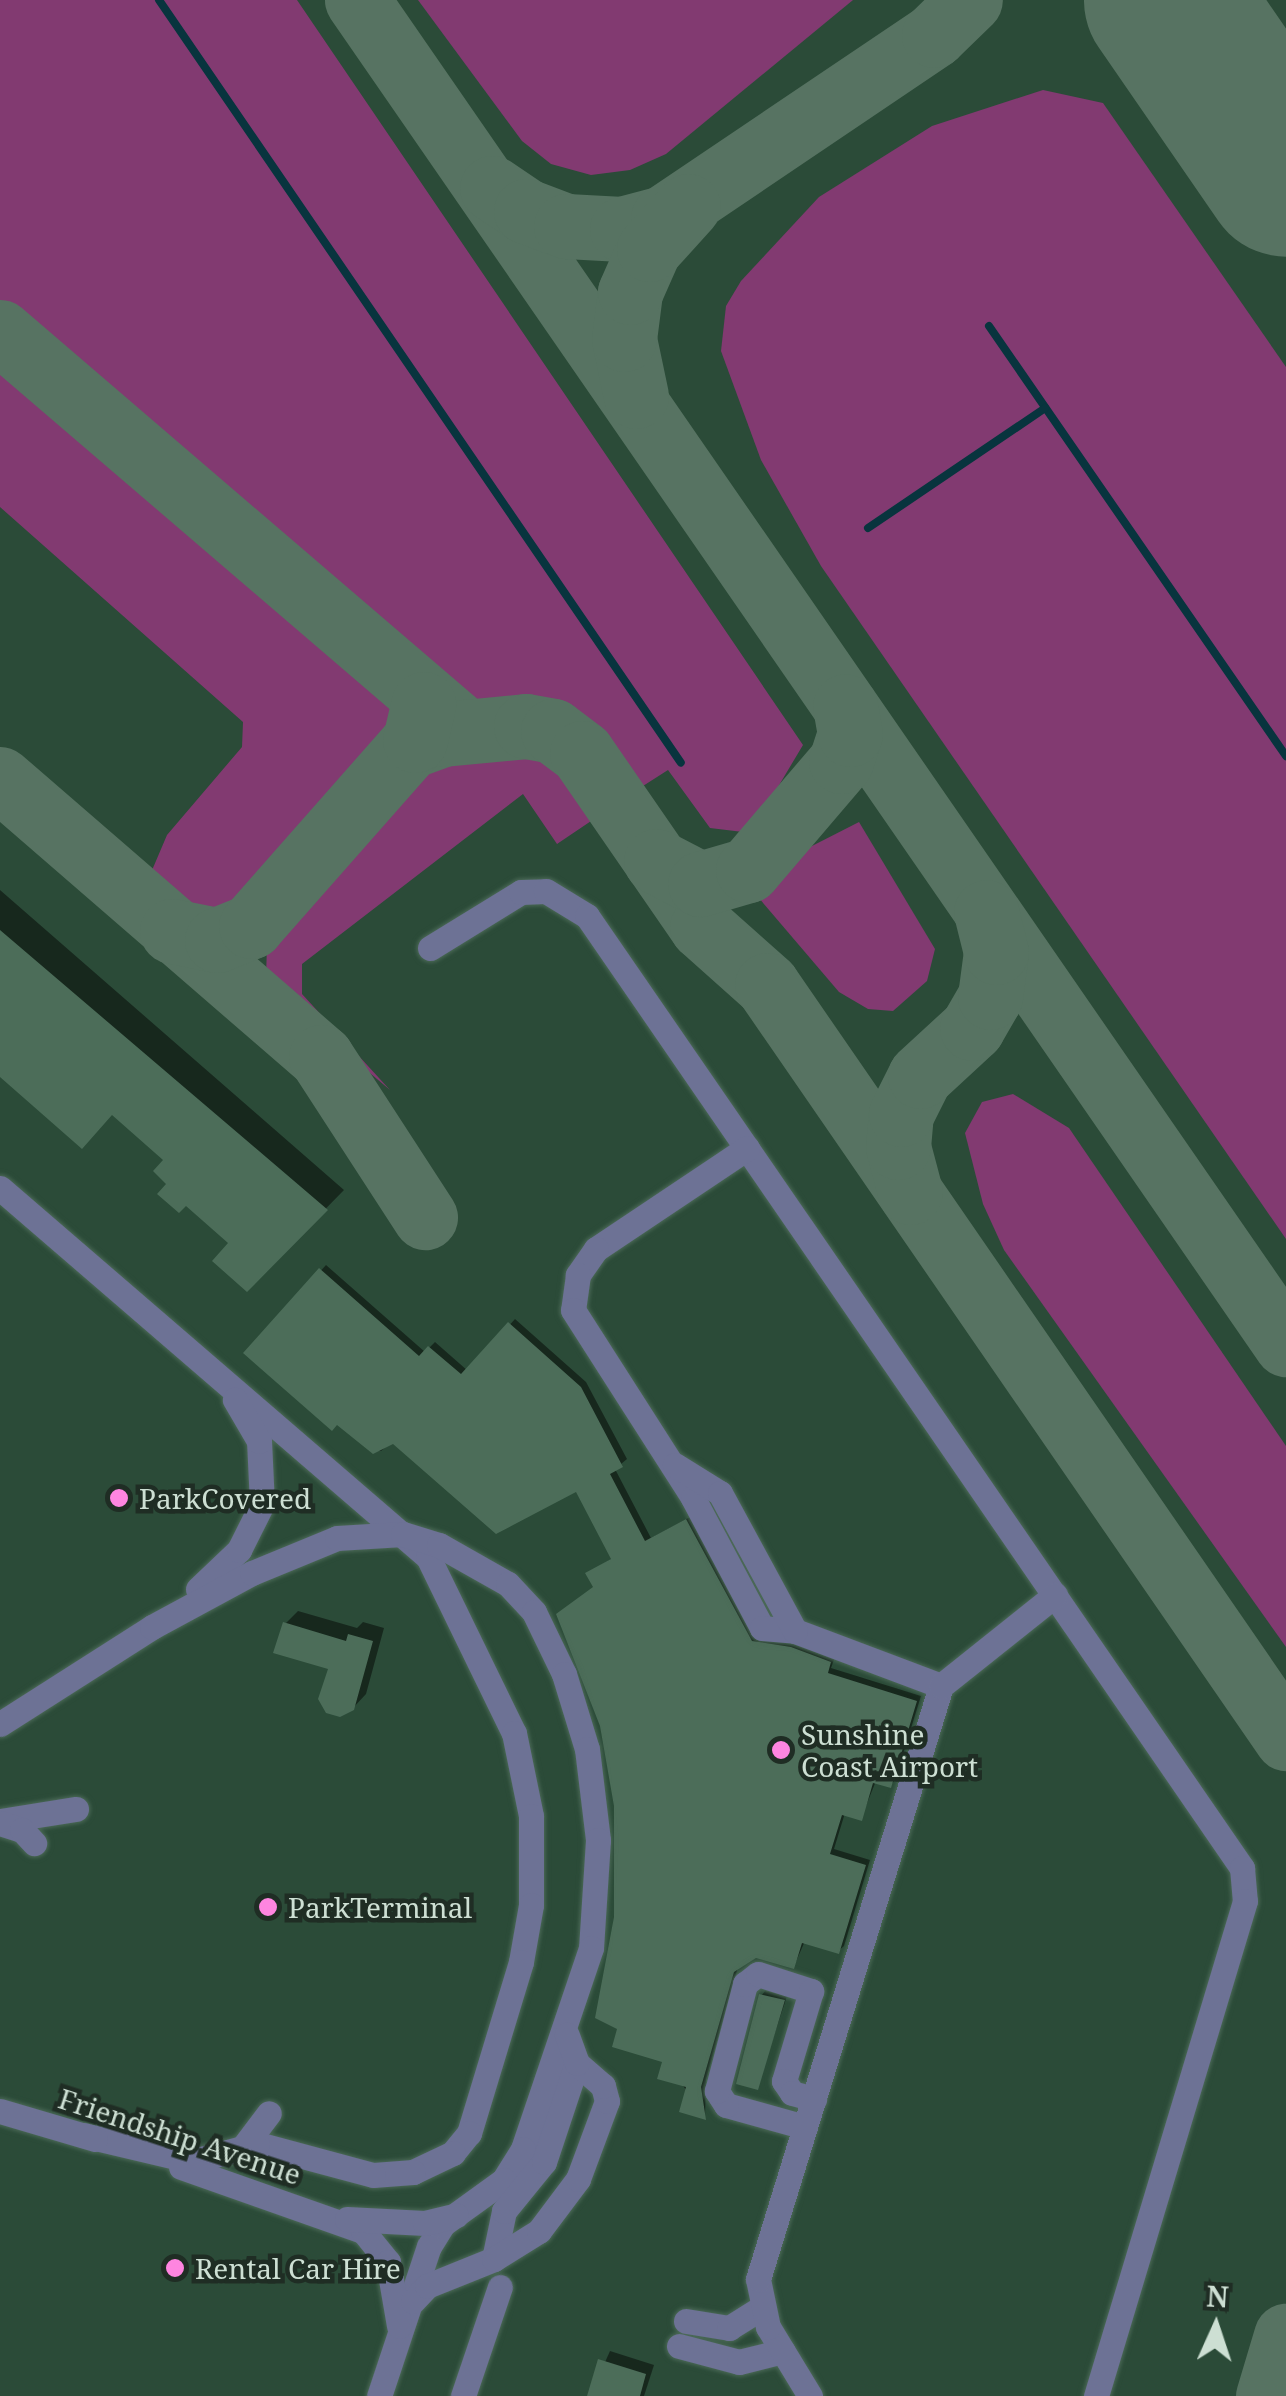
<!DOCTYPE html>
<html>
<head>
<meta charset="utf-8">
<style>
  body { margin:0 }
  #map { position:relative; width:1286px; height:2396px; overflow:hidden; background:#2b4b38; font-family:"Noto Serif",serif }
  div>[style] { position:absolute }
  .green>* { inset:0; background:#823a71 }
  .shadow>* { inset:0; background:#0007 }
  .stream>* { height:8px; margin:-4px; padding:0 4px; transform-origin:4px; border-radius:4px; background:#08343e }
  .taxiway>* { height:65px; margin:-32.5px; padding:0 32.5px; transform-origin:32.5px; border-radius:32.5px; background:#577362 }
  .runway>* { height:165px; margin:-82.5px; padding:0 82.5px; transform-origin:82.5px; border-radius:82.5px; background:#577362 }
  .building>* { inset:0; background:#4c6d59 }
  .roads { filter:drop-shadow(0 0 2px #4b6957) drop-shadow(0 0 2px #4b6957) }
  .minor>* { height:25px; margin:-12.5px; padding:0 12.5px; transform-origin:12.5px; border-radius:12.5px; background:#6d7295 }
  .dots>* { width:28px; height:28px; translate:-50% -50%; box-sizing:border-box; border:5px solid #1f2d24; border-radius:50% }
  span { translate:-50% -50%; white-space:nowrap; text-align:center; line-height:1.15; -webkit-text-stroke:9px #1f2d24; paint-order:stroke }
  .poi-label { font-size:28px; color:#cddfd3 }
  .left { translate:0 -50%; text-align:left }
  .street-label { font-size:28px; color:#cddfd3 }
  .north { position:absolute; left:1166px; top:2276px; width:100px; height:100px; -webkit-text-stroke:8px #1f2d24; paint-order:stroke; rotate:3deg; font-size:28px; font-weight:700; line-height:40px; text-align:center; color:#cddfd3 }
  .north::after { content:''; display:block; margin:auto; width:35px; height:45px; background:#cddfd3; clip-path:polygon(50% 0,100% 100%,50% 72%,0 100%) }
</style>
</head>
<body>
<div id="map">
  <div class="green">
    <i style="clip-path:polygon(0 0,297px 0,803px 745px,757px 822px,743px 832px,710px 828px,668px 770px,632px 793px,601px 747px,567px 714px,524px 705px,467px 711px,0 311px)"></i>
    <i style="clip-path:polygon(418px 0,853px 0,666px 154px,630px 170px,591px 175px,551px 164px,522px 141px)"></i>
    <i style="clip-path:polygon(1043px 90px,1103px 103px,1286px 367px,1286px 1239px,821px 566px,761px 460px,721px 351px,726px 306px,741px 281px,819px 197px,932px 126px)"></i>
    <i style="clip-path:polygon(0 353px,385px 682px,394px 699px,396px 727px,242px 906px,225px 917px,186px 915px,147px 882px,167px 835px,242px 747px,243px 722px,0 507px)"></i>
    <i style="clip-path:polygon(502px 749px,543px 755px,597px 817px,557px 844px,523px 794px,302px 964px,302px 994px,390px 1090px,273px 991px,266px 978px,267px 944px,410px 773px,434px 758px)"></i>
    <i style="clip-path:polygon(859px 822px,935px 949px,927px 981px,893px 1011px,868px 1009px,839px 992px,758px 897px,810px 847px)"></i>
    <i style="clip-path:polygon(1013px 1094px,1069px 1128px,1286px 1446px,1286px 1647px,1004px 1250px,983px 1204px,965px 1133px,982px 1102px)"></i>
  </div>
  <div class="shadow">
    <i style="clip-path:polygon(0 890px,344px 1190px,247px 1289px,232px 1243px,170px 1183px,166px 1160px,113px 1113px,0 1074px)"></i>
    <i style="clip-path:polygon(326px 1265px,425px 1352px,435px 1342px,468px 1371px,515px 1319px,586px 1382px,627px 1459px,615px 1469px,651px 1538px,692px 1516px,758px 1636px,798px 1643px,835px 1657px,831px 1668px,921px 1696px,895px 1780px,890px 1785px,876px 1781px,861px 1818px,845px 1813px,834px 1849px,870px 1860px,844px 1946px,838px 1951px,805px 1941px,794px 1966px,756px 1955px,738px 1967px,706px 2080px,705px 2117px,665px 2060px,620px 2028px,617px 1806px,595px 1587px,588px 1573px,613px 1558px,577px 1489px,393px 1441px,381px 1451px,370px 1450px,247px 1353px)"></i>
    <i style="clip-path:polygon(298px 1611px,357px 1628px,363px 1622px,384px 1628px,366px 1694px,353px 1708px,331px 1668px,285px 1624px)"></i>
    <i style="clip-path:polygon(765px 1991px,787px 1996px,757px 2087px,762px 1995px)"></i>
    <i style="clip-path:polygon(610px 2351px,654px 2365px,644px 2396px,590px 2396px)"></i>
  </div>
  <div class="stream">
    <i style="left:159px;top:0;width:924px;rotate:55.62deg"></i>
    <i style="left:989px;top:326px;width:523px;rotate:55.37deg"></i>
    <i style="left:868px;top:528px;width:214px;rotate:-34.1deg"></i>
  </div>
  <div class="taxiway">
    <i style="left:357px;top:0;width:1634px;rotate:55.35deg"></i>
    <i style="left:492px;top:188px;width:41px;rotate:34.1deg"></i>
    <i style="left:526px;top:211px;width:43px;rotate:20.6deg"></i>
    <i style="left:566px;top:226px;width:56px;rotate:3.1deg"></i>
    <i style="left:622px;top:229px;width:42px;rotate:-15deg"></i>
    <i style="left:663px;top:218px;width:327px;rotate:-34deg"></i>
    <i style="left:934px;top:35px;width:50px;rotate:-44.2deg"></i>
    <i style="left:0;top:332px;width:613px;rotate:40.63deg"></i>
    <i style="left:636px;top:396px;width:58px;rotate:-101.9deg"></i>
    <i style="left:624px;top:339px;width:47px;rotate:-82.7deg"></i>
    <i style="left:630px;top:292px;width:47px;rotate:-66.2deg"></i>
    <i style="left:649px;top:249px;width:58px;rotate:-47.8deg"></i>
    <i style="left:410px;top:746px;width:35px;rotate:-20deg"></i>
    <i style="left:443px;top:734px;width:83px;rotate:-5.5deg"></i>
    <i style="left:526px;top:726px;width:27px;rotate:10deg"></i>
    <i style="left:553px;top:731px;width:36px;rotate:37deg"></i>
    <i style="left:582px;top:753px;width:211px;rotate:55.4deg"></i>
    <i style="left:702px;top:927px;width:87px;rotate:41.7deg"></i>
    <i style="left:767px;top:985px;width:915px;rotate:55.42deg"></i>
    <i style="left:0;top:779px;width:425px;rotate:40.9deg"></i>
    <i style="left:321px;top:1057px;width:191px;rotate:57deg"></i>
    <i style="left:656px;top:861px;width:50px;rotate:27.6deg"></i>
    <i style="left:700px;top:884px;width:50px;rotate:-16.3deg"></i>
    <i style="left:748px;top:870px;width:143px;rotate:-49.5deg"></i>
    <i style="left:841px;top:761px;width:28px;rotate:-72deg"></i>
    <i style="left:850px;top:734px;width:28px;rotate:-100deg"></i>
    <i style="left:172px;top:931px;width:46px;rotate:11.3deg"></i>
    <i style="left:217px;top:940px;width:37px;rotate:-22deg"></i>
    <i style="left:251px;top:926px;width:248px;rotate:-48.6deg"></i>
    <i style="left:415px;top:740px;width:37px;rotate:-77deg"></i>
    <i style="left:910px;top:1192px;width:47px;rotate:-104.9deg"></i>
    <i style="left:898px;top:1147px;width:33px;rotate:-85deg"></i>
    <i style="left:901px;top:1114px;width:42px;rotate:-63.4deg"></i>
    <i style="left:920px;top:1076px;width:71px;rotate:-42.7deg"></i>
    <i style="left:972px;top:1028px;width:36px;rotate:-60deg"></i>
    <i style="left:990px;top:997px;width:45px;rotate:-82.4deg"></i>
    <i style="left:996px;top:952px;width:41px;rotate:-104deg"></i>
    <i style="left:1268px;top:2396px;width:63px;rotate:-73.3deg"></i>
  </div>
  <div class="runway">
    <i style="left:1166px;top:0;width:211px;rotate:55.4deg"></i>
  </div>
  <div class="building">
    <i style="clip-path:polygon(0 930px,328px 1210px,247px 1292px,212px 1261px,228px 1243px,186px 1206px,179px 1213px,157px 1194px,166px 1184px,153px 1171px,163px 1160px,112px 1115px,82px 1149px,0 1077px)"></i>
    <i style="clip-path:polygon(319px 1268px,419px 1356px,428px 1346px,461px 1374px,508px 1322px,581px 1387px,623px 1467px,610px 1474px,645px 1541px,686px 1519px,752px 1641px,791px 1647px,831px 1662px,828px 1673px,917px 1701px,891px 1788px,873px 1783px,862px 1821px,842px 1815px,830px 1854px,866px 1865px,839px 1954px,802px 1943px,794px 1969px,756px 1958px,734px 1972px,701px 2087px,706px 2120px,679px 2112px,686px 2087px,657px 2079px,662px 2062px,612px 2047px,617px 2029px,595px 2018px,614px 1917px,614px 1806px,600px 1726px,556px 1614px,593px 1587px,585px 1573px,611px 1559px,576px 1492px,496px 1534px,393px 1444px,373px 1454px,337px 1425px,332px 1431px,243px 1353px)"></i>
    <i style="clip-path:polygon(283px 1622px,346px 1641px,348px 1634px,373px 1641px,354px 1710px,340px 1717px,326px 1713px,318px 1699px,328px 1669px,273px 1653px)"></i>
    <i style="clip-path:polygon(759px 1994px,785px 2000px,758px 2090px,736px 2084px)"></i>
    <i style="clip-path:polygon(598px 2359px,646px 2374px,640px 2396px,587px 2396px)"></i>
  </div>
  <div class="roads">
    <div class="minor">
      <i style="left:430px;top:948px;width:107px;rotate:-31.6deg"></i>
      <i style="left:521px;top:892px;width:25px;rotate:-2deg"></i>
      <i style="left:546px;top:891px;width:48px;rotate:31.4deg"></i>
      <i style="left:587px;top:916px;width:1156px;rotate:55.47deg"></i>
      <i style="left:1242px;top:1868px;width:33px;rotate:85deg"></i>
      <i style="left:1245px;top:1901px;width:517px;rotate:106.75deg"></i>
      <i style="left:747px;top:1148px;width:182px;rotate:146.2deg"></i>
      <i style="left:596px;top:1249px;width:32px;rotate:125deg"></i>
      <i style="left:578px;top:1275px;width:35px;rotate:98deg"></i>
      <i style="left:573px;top:1310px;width:223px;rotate:57.4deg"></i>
      <i style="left:693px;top:1498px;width:147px;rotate:62deg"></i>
      <i style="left:762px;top:1628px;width:33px;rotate:5deg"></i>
      <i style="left:795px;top:1631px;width:156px;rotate:20.6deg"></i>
      <i style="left:0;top:1188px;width:565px;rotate:40.77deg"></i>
      <i style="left:428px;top:1557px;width:196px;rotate:64deg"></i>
      <i style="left:514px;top:1733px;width:85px;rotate:78.4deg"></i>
      <i style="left:531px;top:1816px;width:89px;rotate:90deg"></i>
      <i style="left:531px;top:1905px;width:58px;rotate:100deg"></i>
      <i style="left:521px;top:1962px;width:179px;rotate:106.9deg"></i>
      <i style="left:469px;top:2133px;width:26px;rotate:129deg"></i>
      <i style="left:453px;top:2153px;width:44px;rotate:154.6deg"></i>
      <i style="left:413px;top:2172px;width:40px;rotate:175.7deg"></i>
      <i style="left:373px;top:2175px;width:120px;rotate:-165deg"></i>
      <i style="left:257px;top:2144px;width:66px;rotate:165.1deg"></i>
      <i style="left:193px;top:2161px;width:113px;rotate:-166.7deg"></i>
      <i style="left:675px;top:1465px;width:53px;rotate:31.9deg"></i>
      <i style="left:720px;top:1493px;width:157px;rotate:61.5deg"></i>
      <i style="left:198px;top:1589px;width:57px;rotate:-43.6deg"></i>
      <i style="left:239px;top:1550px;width:51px;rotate:-63.4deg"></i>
      <i style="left:262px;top:1504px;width:63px;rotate:-92.7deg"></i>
      <i style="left:259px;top:1441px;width:48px;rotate:-120.3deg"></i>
      <i style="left:0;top:1724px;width:180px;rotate:-32.5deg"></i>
      <i style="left:152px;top:1627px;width:114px;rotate:-28.4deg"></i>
      <i style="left:252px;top:1573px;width:92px;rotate:-22.4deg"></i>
      <i style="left:337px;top:1538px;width:66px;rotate:-3.5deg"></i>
      <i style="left:403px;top:1534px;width:38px;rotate:17deg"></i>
      <i style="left:439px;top:1545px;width:79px;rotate:29.5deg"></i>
      <i style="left:508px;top:1584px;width:38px;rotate:47deg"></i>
      <i style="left:534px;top:1612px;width:69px;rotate:64.2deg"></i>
      <i style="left:564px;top:1674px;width:78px;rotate:73deg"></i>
      <i style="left:587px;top:1749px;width:92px;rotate:83.1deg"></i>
      <i style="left:598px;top:1840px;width:108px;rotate:93.7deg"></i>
      <i style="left:591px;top:1948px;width:212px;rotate:108.7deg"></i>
      <i style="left:523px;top:2149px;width:36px;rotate:122deg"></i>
      <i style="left:504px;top:2180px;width:75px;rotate:144.2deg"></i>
      <i style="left:443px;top:2224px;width:26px;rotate:122deg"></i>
      <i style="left:429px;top:2246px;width:158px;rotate:108.4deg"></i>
      <i style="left:0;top:1821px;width:77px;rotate:-9deg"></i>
      <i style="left:0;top:1823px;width:23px;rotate:18deg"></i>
      <i style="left:22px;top:1830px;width:18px;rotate:47deg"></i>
      <i style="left:0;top:2111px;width:99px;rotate:16.4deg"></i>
      <i style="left:805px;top:2127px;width:82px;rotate:-164.4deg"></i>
      <i style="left:726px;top:2105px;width:17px;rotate:-123deg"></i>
      <i style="left:717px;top:2091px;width:111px;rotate:-75.3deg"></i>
      <i style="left:745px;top:1984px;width:16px;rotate:-38deg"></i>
      <i style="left:758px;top:1974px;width:56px;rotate:17.8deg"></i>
      <i style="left:811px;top:1991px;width:94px;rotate:106.7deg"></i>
      <i style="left:784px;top:2081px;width:14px;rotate:56deg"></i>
      <i style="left:792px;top:2093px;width:23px;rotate:15deg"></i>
      <i style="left:244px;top:2146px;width:41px;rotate:-52.9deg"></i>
      <i style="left:181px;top:2167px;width:193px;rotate:19.4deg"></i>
      <i style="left:363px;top:2231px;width:40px;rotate:51deg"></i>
      <i style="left:388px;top:2262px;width:65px;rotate:80.2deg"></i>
      <i style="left:347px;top:2219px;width:78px;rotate:2.9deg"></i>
      <i style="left:425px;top:2223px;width:32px;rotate:-14deg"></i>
      <i style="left:494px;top:2259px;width:49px;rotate:-78.2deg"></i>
      <i style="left:504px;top:2211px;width:63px;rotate:-50.8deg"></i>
      <i style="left:544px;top:2162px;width:104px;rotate:-71.6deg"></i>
      <i style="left:413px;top:2301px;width:21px;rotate:-47deg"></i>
      <i style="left:427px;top:2286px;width:72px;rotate:-21.9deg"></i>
      <i style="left:494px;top:2259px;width:53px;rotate:-31.9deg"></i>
      <i style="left:539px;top:2231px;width:65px;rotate:-53.1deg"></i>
      <i style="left:578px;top:2179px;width:83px;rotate:-69.6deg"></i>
      <i style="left:607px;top:2101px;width:16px;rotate:-105deg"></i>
      <i style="left:603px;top:2086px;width:35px;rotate:-139deg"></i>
      <i style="left:577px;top:2063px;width:30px;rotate:-110deg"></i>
      <i style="left:686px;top:2321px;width:44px;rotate:9.2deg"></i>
      <i style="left:729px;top:2328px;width:38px;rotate:-32deg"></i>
      <i style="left:679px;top:2346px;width:62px;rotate:14.9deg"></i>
      <i style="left:739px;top:2362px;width:45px;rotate:-14deg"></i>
      <i style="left:463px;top:2396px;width:115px;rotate:-71.3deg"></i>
      <i style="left:810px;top:2396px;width:81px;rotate:-121.3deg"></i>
      <i style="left:768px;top:2327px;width:49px;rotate:-101.8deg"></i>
      <i style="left:758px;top:2279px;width:621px;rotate:-72.85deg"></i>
      <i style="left:941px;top:1686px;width:146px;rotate:-38.6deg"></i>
    </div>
  </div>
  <div class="dots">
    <i style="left:119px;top:1498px;background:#fe85e0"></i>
    <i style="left:781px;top:1750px;background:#fe85e0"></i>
    <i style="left:268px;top:1907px;background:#fe85e0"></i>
    <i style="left:175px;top:2268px;background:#fe85e0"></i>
  </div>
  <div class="poi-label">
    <span class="left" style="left:139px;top:1498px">ParkCovered</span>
    <span class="left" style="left:801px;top:1750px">Sunshine<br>Coast Airport</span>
    <span class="left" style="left:288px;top:1907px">ParkTerminal</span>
    <span class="left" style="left:195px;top:2268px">Rental Car Hire</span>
  </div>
  <div class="street-label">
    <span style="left:180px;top:2136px;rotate:18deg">Friendship Avenue</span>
  </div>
  <div class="north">N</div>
</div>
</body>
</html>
